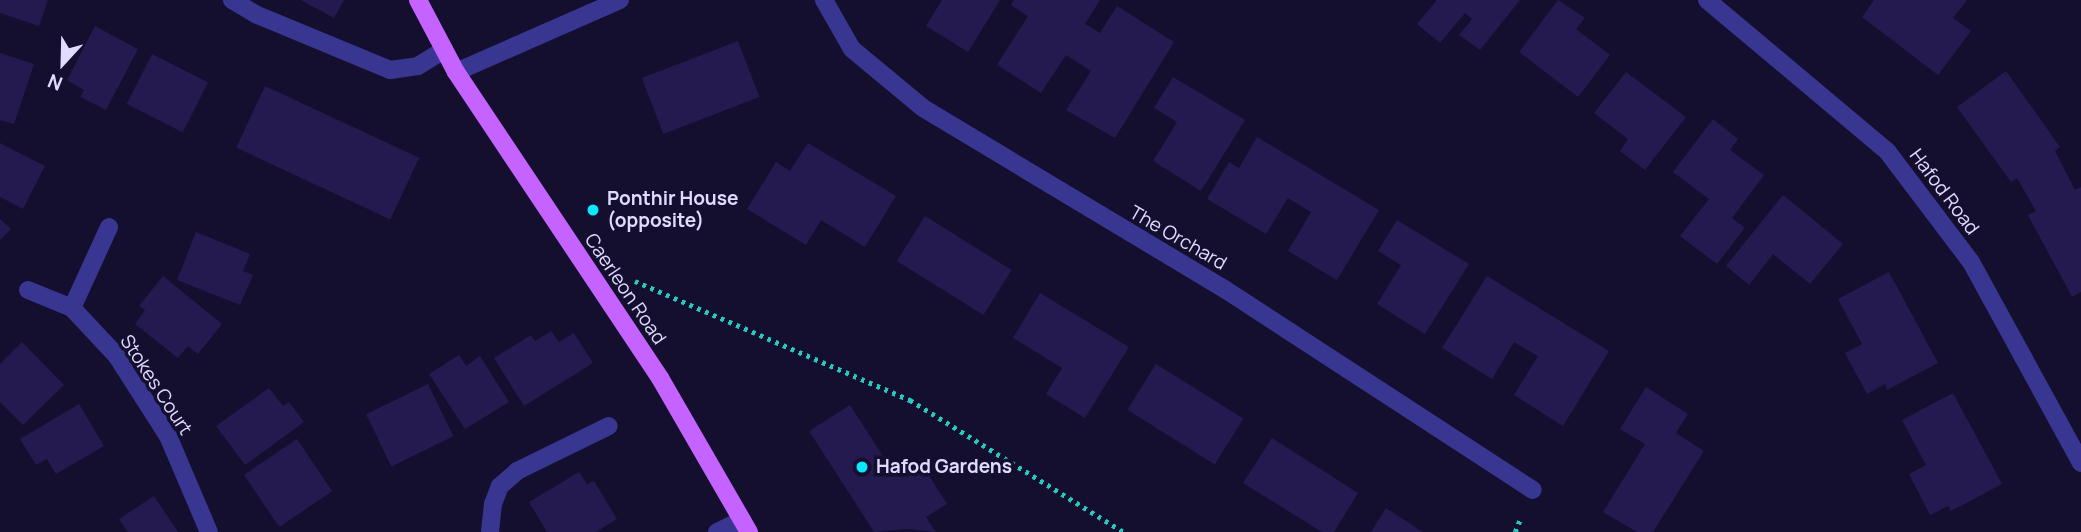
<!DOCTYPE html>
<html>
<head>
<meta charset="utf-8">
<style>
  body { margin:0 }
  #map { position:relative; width:2081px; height:532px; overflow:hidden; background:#140f2e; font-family:Manrope,sans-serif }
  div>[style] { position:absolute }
  .building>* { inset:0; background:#241a50; transform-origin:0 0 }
  .path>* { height:4.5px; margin-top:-2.25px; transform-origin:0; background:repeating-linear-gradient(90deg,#26c9be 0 3.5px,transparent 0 8.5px) }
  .minor>* { height:18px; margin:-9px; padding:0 9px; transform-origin:9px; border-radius:9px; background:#393691 }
  .major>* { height:18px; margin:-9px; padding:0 9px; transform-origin:9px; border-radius:9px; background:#c463ff }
  .dots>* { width:19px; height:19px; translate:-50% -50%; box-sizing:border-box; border:4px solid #140f2e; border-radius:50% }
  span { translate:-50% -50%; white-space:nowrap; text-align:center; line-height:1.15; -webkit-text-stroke:7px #140f2e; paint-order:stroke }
  .street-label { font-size:19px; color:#e0dcff }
  .poi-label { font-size:19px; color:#e0dcff; font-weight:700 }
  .left { translate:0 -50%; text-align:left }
  .north { position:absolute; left:28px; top:28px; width:70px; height:70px; -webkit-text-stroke:5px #140f2e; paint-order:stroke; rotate:202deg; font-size:19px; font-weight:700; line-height:28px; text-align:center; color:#e0dcff }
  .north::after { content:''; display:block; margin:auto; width:24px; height:32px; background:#e0dcff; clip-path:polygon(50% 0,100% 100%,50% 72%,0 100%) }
</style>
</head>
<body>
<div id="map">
  <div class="building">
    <i style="clip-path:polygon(0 0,48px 0,39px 26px,0 13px)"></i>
    <i style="clip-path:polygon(301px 0,344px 0,334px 18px)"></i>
    <i style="clip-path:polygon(942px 0,1000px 0,968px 52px,926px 26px)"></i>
    <i style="clip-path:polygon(1014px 0,1100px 0,1085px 24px,1100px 33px,1117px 6px,1174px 42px,1115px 138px,1066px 110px,1091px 71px,1066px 55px,1041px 93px,997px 65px,1028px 16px,1011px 5px)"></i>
    <i style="clip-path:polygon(1437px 0,1520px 0,1480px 50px,1459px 35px,1472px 19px,1465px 13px,1440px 43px,1417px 24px)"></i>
    <i style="clip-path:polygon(1558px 0,1585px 18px,1576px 29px,1610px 55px,1578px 97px,1519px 52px)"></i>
    <i style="clip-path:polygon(1874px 0,1967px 0,1953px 18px,1971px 31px,1938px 75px,1862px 17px)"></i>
    <i style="clip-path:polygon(95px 26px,138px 49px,106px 110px,80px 97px,84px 90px,67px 80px)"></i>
    <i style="left:738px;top:41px;width:60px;height:103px;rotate:69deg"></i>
    <i style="clip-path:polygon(0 53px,34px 64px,14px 124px,0 120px)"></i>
    <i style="left:152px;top:54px;width:63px;height:56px;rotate:27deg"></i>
    <i style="clip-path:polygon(2006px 71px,2060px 147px,2055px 151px,2075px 190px,2081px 187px,2081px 292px,2072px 297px,2028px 215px,2036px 211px,2017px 178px,2011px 182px,1957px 107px)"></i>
    <i style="clip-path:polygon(1626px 72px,1686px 117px,1645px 170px,1620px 151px,1628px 139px,1594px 113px)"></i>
    <i style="clip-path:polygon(1173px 77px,1245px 120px,1201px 191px,1153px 161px,1177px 122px,1154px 108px)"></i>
    <i style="left:265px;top:86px;width:170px;height:68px;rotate:25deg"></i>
    <i style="clip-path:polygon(1713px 119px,1738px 139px,1730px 150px,1764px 175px,1732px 218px,1745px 228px,1717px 264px,1680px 236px,1709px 199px,1673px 172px)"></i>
    <i style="clip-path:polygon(1257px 137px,1379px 210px,1337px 280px,1288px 251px,1311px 212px,1288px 198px,1266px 234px,1207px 199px,1229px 162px,1239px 168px)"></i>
    <i style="clip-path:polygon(0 143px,45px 166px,23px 209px,0 197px)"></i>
    <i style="clip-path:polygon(808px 143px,896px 196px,865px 247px,821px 220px,806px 245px,747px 209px,776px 162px,790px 171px)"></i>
    <i style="clip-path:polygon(1783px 195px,1843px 244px,1810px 284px,1773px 254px,1749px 285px,1726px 266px)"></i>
    <i style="left:925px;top:216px;width:102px;height:53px;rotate:32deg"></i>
    <i style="clip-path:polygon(0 219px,11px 229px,0 240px)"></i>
    <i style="clip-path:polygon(1397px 220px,1469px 264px,1425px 334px,1377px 304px,1401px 265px,1378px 251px)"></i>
    <i style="clip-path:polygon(196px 232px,250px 254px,243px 271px,253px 275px,240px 305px,177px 280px)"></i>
    <i style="clip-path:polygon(1889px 272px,1938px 363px,1887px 390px,1885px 384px,1867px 394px,1845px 353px,1862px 344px,1838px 299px)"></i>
    <i style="clip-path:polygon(163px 276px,222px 324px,198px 354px,188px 346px,178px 358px,135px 324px,145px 310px,139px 306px)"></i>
    <i style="clip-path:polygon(1487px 276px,1609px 351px,1563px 426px,1514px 395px,1538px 356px,1514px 342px,1492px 379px,1442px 348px)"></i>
    <i style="clip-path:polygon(1040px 293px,1129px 347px,1085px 418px,1046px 394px,1062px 368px,1013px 338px)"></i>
    <i style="clip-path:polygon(551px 331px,559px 342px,574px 333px,593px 363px,524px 406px,494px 358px,531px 335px,535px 341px)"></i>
    <i style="clip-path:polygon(22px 342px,64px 385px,23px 425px,0 402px,0 364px)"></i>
    <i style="clip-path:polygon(459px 355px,466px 366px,480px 356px,509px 402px,465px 429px,429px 374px)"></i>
    <i style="left:1156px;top:364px;width:103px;height:54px;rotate:32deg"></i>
    <i style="left:428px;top:384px;width:58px;height:69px;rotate:64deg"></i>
    <i style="clip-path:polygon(1646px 387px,1688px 414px,1676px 433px,1704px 451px,1653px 532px,1637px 532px,1603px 512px,1645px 444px,1620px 429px)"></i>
    <i style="clip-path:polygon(269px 388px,283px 406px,289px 402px,304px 422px,245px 465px,216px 426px)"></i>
    <i style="clip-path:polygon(1953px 393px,2002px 484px,1951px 511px,1948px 506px,1930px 515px,1909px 474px,1926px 465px,1902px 420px)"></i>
    <i style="clip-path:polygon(79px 404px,104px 446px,56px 474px,47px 459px,36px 465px,20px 439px)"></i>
    <i style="clip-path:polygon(850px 405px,895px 475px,919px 460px,947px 504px,926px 517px,936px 532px,907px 529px,874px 532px,809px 431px)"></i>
    <i style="clip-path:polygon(1272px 438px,1358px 493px,1334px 532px,1322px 532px,1243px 483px)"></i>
    <i style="left:297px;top:439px;width:63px;height:64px;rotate:56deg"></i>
    <i style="clip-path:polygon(579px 472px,587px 484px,594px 481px,617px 519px,596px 532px,547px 532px,529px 502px)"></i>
    <i style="clip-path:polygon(154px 496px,178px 532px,128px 532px,119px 519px)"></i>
    <i style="clip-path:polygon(1386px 508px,1423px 532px,1371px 532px)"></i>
  </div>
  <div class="path">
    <i style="left:635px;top:281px;width:300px;rotate:23.4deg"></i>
    <i style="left:910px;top:400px;width:251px;rotate:31.7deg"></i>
    <i style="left:1515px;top:532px;width:16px;rotate:-68deg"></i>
  </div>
  <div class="minor">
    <i style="left:232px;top:0;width:27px;rotate:31deg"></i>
    <i style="left:255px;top:14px;width:146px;rotate:22.5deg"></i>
    <i style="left:390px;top:70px;width:28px;rotate:-8deg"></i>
    <i style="left:418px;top:66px;width:31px;rotate:-32deg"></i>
    <i style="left:824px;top:0;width:56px;rotate:60.3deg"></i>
    <i style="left:852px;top:49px;width:92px;rotate:39.7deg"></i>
    <i style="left:923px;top:108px;width:353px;rotate:31deg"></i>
    <i style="left:1226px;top:290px;width:366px;rotate:33.1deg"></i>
    <i style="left:1707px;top:0;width:235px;rotate:40deg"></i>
    <i style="left:1887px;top:151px;width:139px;rotate:52.9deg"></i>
    <i style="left:1971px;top:262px;width:229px;rotate:61.3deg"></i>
    <i style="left:456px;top:72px;width:179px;rotate:-23.7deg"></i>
    <i style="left:28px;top:290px;width:48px;rotate:22.2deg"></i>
    <i style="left:72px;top:308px;width:64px;rotate:46.9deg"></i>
    <i style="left:116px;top:355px;width:96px;rotate:57.3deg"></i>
    <i style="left:168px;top:436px;width:104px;rotate:66.9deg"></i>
    <i style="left:72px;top:308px;width:89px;rotate:-65.4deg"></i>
    <i style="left:490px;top:532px;width:28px;rotate:-84deg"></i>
    <i style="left:493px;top:504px;width:19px;rotate:-69deg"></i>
    <i style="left:500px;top:486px;width:23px;rotate:-41deg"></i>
    <i style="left:517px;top:471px;width:102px;rotate:-26.1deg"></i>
    <i style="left:717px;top:532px;width:28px;rotate:-26deg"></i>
  </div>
  <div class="major">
    <i style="left:418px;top:0;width:81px;rotate:62.2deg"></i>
    <i style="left:456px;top:72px;width:368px;rotate:56.3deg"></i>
    <i style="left:660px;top:378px;width:178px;rotate:60deg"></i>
  </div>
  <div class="dots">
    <i style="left:593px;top:210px;background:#08e8ff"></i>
    <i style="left:862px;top:467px;background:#08e8ff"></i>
  </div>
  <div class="street-label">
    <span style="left:1944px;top:192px;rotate:53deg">Hafod Road</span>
    <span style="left:1178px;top:238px;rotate:30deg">The Orchard</span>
    <span style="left:625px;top:289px;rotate:56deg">Caerleon Road</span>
    <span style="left:156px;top:385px;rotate:57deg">Stokes Court</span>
  </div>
  <div class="poi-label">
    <span class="left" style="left:607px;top:210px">Ponthir House<br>(opposite)</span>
    <span class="left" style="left:876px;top:467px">Hafod Gardens</span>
  </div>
  <div class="north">N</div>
</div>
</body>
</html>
